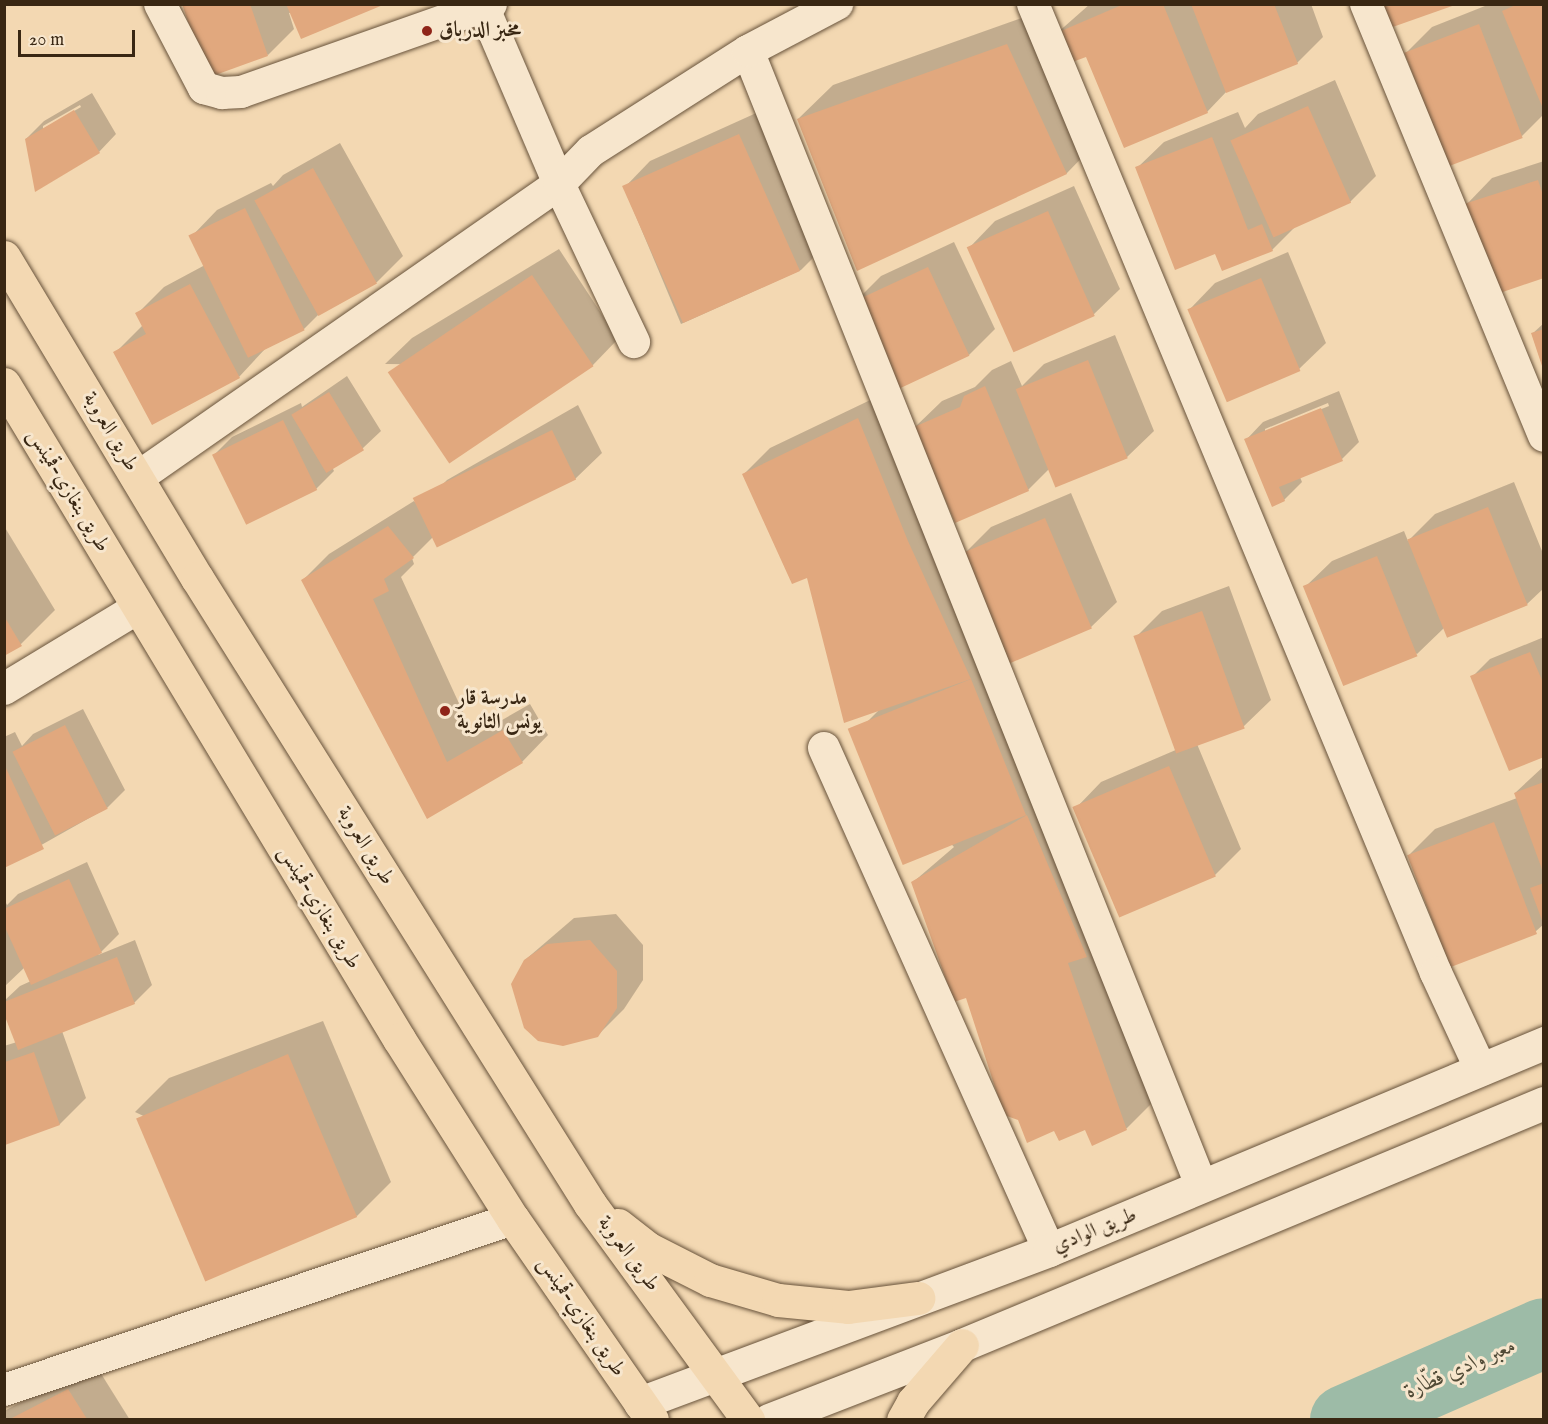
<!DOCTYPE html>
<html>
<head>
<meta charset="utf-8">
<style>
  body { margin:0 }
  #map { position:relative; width:1548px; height:1424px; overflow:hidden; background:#f3d8b2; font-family:"IM FELL English",Amiri,serif }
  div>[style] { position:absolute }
  .shadow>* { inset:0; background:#0003 }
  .river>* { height:70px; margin:-35px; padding:0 35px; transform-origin:35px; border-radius:35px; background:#9dbba7 }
  .building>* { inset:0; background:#e1a87e; transform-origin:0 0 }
  .roads { filter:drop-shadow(0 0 2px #68533b) drop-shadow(0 0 2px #68533b) }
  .minor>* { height:32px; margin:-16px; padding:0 16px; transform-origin:16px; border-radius:16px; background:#f7e6cd }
  .secondary>* { height:33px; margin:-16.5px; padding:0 16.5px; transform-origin:16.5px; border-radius:16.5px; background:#f7e6cd }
  .primary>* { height:33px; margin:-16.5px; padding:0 16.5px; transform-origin:16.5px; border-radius:16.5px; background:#f3d8b2 }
  .dots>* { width:16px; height:16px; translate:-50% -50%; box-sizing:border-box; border:3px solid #f7e6cd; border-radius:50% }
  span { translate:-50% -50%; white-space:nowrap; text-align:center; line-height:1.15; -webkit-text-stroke:6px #f7e6cd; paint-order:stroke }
  .poi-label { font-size:21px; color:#392713; font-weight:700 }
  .left { translate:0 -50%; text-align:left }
  .street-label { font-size:21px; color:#392713 }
  .water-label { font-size:22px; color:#524c38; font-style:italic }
  .frame { position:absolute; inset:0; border:6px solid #392713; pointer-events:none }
  .scale { position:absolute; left:18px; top:30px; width:117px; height:27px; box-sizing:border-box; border:3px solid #392713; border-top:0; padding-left:8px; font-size:18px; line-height:21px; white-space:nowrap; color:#392713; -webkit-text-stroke:4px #f7e6cd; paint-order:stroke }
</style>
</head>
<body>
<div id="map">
  <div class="shadow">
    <i style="clip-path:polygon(184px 4px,379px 4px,289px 13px,294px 29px,268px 55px)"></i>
    <i style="clip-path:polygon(1090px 4px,1311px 4px,1323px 37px,1297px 63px,1228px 90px,1207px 112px,1087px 55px,1066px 63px,1101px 138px,1067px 173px,857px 269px,798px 119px,833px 85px,1041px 11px,1056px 34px)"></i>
    <i style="clip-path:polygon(1490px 4px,1544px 4px,1544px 114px,1521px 137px,1406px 53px,1432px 27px)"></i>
    <i style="clip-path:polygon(1335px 80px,1376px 176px,1350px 202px,1295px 227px,1272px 250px,1216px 252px,1137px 168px,1164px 142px,1238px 112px,1245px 128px,1258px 114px)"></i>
    <i style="clip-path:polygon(evenodd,92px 93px,116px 134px,99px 152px,26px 139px,44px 121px,92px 93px,80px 105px,81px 107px,43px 129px,43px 126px,80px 105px)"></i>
    <i style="clip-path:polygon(765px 109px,827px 244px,801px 270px,681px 324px,624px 188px,650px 161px)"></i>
    <i style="clip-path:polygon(340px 143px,403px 256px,377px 282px,320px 313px,304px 329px,265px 349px,239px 377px,115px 353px,143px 325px,137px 314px,164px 287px,205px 265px,191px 237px,217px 210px,271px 183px,273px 186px,283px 175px)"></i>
    <i style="clip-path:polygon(1544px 161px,1544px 277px,1466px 205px,1492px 178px)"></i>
    <i style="clip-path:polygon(1074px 186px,1120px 289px,1093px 315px,969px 248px,995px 221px)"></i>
    <i style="clip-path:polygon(954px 242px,995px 329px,969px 355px,855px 302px,881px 276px)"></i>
    <i style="clip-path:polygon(559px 249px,618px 339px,592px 366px,385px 364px,412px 338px)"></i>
    <i style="clip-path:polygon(1288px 252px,1326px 343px,1299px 369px,1227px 400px,1189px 310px,1215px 283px)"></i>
    <i style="clip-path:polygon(1544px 323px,1544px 366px,1532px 334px)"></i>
    <i style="clip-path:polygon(1115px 335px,1154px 431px,1127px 457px,1049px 469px,1028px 490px,915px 427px,942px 401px,975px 387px,992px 370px,1011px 361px,1022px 386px,1044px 364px)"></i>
    <i style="clip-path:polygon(347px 376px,381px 431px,363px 448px,332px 467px,334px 471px,316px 489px,214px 455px,232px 437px,301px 403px,302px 407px)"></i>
    <i style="clip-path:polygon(evenodd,1339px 391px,1359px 442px,1342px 459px,1300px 477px,1302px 482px,1284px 500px,1246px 440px,1263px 422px,1339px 391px,1328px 403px,1329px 406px,1265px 432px,1265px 429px,1328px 403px)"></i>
    <i style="clip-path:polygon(885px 393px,1153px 1102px,1127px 1128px,1092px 1144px,1086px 1128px,967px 996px,912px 883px,954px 847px,853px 736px,880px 709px,808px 576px,744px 474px,770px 448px)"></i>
    <i style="clip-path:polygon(578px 405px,602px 453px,575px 479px,437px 533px,412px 558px,414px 564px,401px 577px,474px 736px,530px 704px,548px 735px,522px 762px,428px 817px,303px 580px,329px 554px,414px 501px,420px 507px,447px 480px)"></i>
    <i style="clip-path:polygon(1514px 482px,1544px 556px,1544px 588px,1526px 605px,1444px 628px,1417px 654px,1305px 587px,1332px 561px,1404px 531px,1408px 541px,1435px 514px)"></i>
    <i style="clip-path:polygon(1071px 493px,1117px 602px,1090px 628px,965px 553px,991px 527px)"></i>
    <i style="clip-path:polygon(4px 526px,55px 610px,21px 644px,4px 654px)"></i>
    <i style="clip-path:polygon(1229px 586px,1271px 700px,1244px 726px,1197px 744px,1241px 849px,1215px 875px,1075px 809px,1101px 782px,1178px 749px,1136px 637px,1162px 611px)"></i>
    <i style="clip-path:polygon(1544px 637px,1544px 755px,1472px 677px,1490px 659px)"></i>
    <i style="clip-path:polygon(83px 709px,125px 790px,107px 808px,4px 866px,4px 737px,15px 732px,22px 746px,33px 734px)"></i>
    <i style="clip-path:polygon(1544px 766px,1544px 924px,1535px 932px,1409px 855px,1435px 829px,1517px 798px,1515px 793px)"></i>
    <i style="clip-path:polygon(87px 862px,119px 934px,98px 955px,135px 940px,152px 985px,134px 1003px,62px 1031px,86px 1098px,60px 1124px,4px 1144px,4px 1046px,17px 1042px,4px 1001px,20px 986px,31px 981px,25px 967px,4px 987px,4px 899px,7px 905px,18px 894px)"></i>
    <i style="clip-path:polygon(616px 914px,643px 945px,643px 980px,624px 1009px,597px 1036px,525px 960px,574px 918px)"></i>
    <i style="clip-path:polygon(323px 1021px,391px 1182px,357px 1216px,135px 1112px,169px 1078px)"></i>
    <i style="clip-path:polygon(95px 1364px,130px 1420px,4px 1420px,4px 1411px)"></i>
  </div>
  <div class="river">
    <i style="left:1345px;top:1420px;width:217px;rotate:-23.6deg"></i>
  </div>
  <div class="building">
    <i style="clip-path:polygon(182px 4px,250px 4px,268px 56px,207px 78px)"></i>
    <i style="clip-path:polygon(286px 4px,383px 4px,383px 5px,301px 39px)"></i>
    <i style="clip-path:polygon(1124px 4px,1163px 4px,1208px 113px,1124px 148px,1086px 57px,1067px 64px,1054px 34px)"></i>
    <i style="clip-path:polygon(1191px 4px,1274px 4px,1298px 64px,1226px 93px)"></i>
    <i style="clip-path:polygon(1378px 4px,1455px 4px,1455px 5px,1387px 29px)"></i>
    <i style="clip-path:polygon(1518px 4px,1544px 4px,1544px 111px,1502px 11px)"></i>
    <i style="left:1479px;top:24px;width:122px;height:80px;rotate:69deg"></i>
    <i style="clip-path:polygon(1007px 44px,1067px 174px,857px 271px,797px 119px)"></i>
    <i style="left:1308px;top:106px;width:106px;height:85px;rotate:66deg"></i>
    <i style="clip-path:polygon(74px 110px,100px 153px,35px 192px,25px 139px)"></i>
    <i style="left:739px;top:134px;width:150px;height:128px;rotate:66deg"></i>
    <i style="clip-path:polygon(1212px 137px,1248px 230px,1262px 224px,1273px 251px,1222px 271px,1215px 254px,1175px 270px,1135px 167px)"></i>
    <i style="left:313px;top:168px;width:132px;height:67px;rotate:61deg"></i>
    <i style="clip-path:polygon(1538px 180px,1544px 198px,1544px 278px,1494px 295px,1464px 204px)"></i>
    <i style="left:245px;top:208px;width:136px;height:63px;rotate:64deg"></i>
    <i style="left:1048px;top:211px;width:115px;height:89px;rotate:66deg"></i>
    <i style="left:928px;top:267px;width:98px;height:83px;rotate:65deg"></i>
    <i style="left:532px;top:275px;width:110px;height:174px;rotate:56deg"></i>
    <i style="left:1261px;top:278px;width:101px;height:80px;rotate:67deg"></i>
    <i style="clip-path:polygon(190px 284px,240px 378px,152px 425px,113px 352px,146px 334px,135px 313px)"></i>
    <i style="clip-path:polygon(1544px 329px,1544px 369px,1543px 369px,1531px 333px)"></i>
    <i style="left:1088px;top:360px;width:106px;height:78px;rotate:68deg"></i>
    <i style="clip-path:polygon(985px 386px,1029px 491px,955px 523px,914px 427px,960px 407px,964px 396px)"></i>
    <i style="left:329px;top:392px;width:68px;height:44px;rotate:59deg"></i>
    <i style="clip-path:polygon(1321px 408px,1343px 461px,1279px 487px,1285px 501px,1272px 507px,1244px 439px)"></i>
    <i style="clip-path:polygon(858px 418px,908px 541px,971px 679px,844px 723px,807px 578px,792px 584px,742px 474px)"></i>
    <i style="left:283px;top:420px;width:78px;height:79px;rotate:64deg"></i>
    <i style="left:552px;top:430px;width:55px;height:155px;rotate:64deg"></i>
    <i style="left:1488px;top:507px;width:106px;height:87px;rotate:68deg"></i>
    <i style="left:1045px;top:518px;width:120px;height:89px;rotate:67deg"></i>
    <i style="clip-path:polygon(388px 526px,414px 558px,384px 579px,389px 591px,373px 599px,447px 762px,503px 730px,523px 763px,427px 819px,301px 580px)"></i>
    <i style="left:1377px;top:556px;width:108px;height:80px;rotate:68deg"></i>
    <i style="left:1202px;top:611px;width:125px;height:73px;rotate:70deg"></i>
    <i style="clip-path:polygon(4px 616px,22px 646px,4px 656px)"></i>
    <i style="clip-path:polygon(1530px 652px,1544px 685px,1544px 757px,1509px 771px,1470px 676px)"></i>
    <i style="left:971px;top:679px;width:147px;height:133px;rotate:68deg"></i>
    <i style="left:65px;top:725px;width:94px;height:59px;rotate:63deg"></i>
    <i style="clip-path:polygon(4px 764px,44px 849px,4px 868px)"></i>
    <i style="left:1169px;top:766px;width:120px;height:105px;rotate:67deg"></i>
    <i style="clip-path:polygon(1544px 782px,1544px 872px,1543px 872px,1514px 793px)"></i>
    <i style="clip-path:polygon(1027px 815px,1087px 957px,1068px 963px,1127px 1130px,1092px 1146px,1085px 1130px,1059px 1141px,1054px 1131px,1027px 1143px,1018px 1120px,1004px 1115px,966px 998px,954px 1002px,911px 882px)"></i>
    <i style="left:1494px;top:822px;width:120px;height:93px;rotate:69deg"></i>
    <i style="clip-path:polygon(69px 879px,102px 953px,31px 985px,4px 925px,4px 909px)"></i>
    <i style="clip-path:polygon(1544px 883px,1544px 923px,1543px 923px,1530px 888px)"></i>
    <i style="clip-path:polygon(590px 940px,617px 971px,617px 1008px,598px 1037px,563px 1046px,538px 1041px,524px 1028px,511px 984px,524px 960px,547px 944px)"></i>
    <i style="clip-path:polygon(117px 957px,135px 1004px,18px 1050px,4px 1014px,4px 1002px)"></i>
    <i style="clip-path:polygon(34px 1052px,60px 1125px,5px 1145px,5px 1062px)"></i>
    <i style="left:288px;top:1054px;width:177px;height:165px;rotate:67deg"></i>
    <i style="clip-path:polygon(68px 1389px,87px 1419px,10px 1419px)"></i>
  </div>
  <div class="roads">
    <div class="minor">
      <i style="left:160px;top:4px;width:95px;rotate:62.4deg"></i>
      <i style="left:204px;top:88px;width:19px;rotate:16deg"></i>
      <i style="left:222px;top:93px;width:19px;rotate:-3deg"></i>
      <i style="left:241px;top:92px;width:265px;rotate:-19.4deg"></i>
      <i style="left:482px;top:4px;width:196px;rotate:66.8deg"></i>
      <i style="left:559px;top:184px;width:175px;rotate:64.6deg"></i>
      <i style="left:1033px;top:4px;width:1049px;rotate:67.42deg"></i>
      <i style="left:1436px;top:973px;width:107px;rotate:65.1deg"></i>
      <i style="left:1366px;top:4px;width:467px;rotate:67.6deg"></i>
      <i style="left:748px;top:51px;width:1223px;rotate:68.22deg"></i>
      <i style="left:137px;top:478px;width:514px;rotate:-34.86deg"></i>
      <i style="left:559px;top:184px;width:46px;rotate:-45.9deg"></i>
      <i style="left:591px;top:151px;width:186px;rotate:-32.5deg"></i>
      <i style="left:748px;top:51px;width:101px;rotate:-27.8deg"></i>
      <i style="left:4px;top:689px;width:157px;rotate:-31.2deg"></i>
      <i style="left:824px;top:748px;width:550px;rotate:65.86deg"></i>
      <i style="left:4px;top:1390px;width:537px;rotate:-18.57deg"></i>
    </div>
    <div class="secondary">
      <i style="left:640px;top:1403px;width:437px;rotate:-20.5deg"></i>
      <i style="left:1049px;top:1250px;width:537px;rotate:-22.69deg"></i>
      <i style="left:769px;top:1420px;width:207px;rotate:-21.2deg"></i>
      <i style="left:962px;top:1345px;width:630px;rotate:-22.58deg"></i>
    </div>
    <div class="primary">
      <i style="left:4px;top:257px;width:375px;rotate:59deg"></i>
      <i style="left:197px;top:578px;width:739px;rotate:57.88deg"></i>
      <i style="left:590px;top:1204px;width:268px;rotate:53.8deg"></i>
      <i style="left:4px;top:384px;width:765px;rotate:58.91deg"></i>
      <i style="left:399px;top:1039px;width:213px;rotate:57.7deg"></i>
      <i style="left:513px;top:1219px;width:244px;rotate:55.3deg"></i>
      <i style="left:618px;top:1225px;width:37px;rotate:38deg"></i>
      <i style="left:647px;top:1248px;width:71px;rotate:26.9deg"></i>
      <i style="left:710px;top:1280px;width:71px;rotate:16.4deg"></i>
      <i style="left:778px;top:1300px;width:70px;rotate:5.7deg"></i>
      <i style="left:848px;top:1307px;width:71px;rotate:-7.3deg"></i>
      <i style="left:903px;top:1420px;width:21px;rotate:-61deg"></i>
      <i style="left:913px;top:1402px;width:75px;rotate:-49.3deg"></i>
    </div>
  </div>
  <div class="dots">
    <i style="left:427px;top:31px;background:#8f2418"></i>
    <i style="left:445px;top:711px;background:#8f2418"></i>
  </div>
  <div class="poi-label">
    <span class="left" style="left:439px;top:31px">مخبز الدرباق</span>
    <span class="left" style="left:457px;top:711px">مدرسة قار<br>يونس الثانوية</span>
  </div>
  <div class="street-label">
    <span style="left:110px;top:432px;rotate:59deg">طريق العروبة</span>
    <span style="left:68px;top:491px;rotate:59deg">طريق بنغازي-قمينس</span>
    <span style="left:365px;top:846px;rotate:58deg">طريق العروبة</span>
    <span style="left:319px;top:908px;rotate:59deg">طريق بنغازي-قمينس</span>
    <span style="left:1095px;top:1231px;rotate:-22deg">طريق الوادي</span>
    <span style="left:628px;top:1254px;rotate:53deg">طريق العروبة</span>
    <span style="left:581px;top:1317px;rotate:56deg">طريق بنغازي-قمينس</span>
  </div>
  <div class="water-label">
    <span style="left:1461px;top:1369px;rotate:-24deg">معبر وادي قطّارة</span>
  </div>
  <div class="frame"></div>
  <div class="scale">20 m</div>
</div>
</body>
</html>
